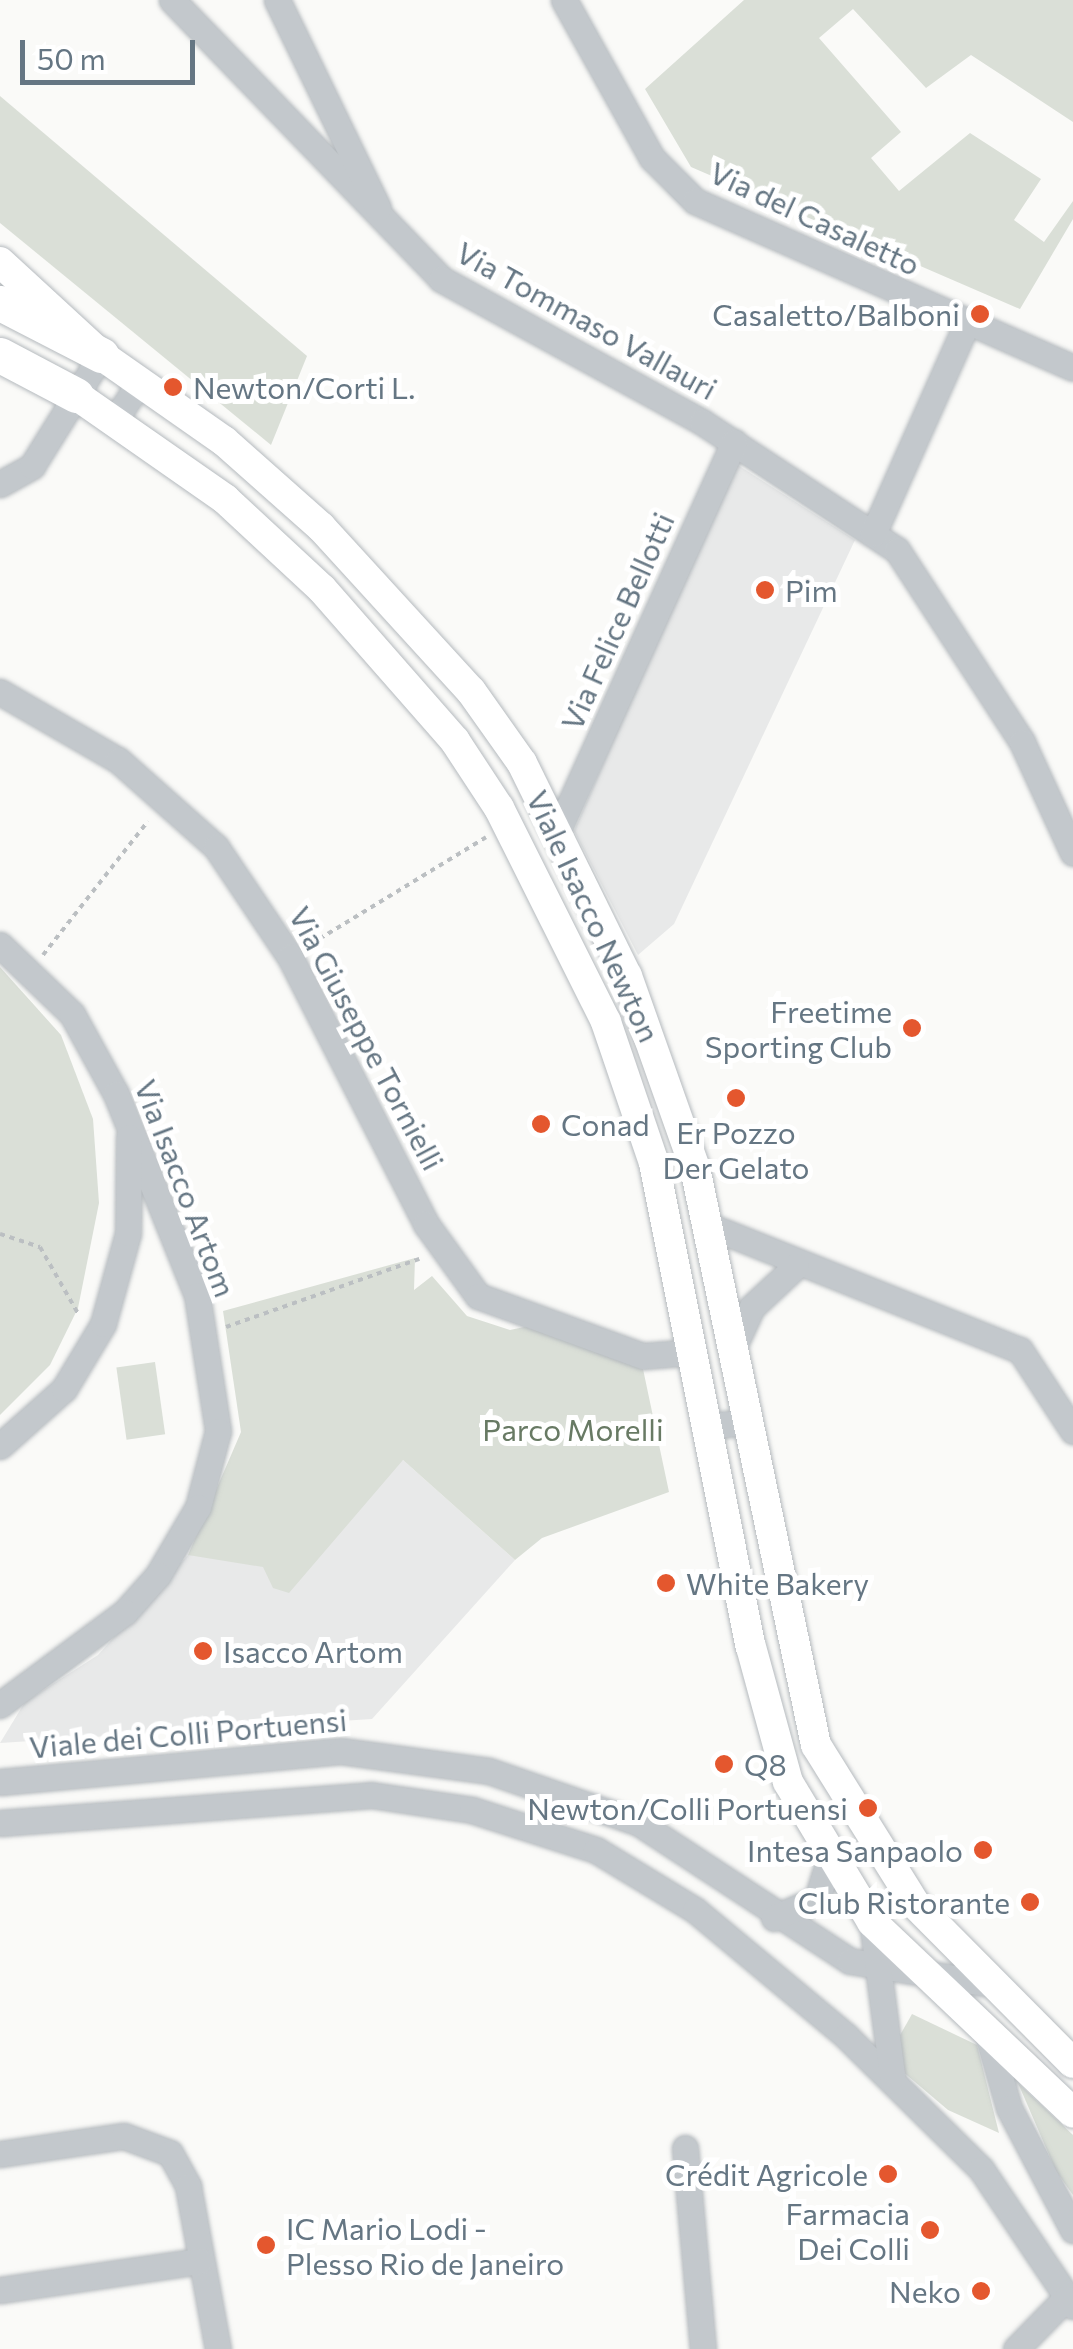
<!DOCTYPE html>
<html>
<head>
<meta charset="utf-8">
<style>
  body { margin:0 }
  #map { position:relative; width:1073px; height:2349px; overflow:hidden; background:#fafaf8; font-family:Commissioner,sans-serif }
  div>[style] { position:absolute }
  .built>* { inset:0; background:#e8e9e9 }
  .green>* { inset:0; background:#dadfd7; transform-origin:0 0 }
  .path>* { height:4px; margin-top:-2px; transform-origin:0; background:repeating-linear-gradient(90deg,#bbbfc2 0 5px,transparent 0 10px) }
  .roads { filter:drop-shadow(0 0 2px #b5babe) drop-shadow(0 0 2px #b5babe) }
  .minor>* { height:25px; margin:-12.5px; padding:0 12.5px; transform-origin:12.5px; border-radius:12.5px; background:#c3c8cc }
  .major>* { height:30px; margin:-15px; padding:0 15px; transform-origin:15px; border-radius:15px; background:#fff }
  .highway>* { height:35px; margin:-17.5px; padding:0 17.5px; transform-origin:17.5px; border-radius:17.5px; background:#fff }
  .dots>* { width:28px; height:28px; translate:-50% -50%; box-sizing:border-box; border:5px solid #fff; border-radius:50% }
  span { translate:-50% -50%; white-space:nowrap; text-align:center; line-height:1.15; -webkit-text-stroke:10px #fff; paint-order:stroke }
  .street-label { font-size:30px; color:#657683 }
  .poi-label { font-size:30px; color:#657683 }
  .right { translate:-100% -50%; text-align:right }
  .left { translate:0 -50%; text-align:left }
  .park-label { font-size:30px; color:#687a64 }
  .scale { position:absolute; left:20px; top:40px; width:175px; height:45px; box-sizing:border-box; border:5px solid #657683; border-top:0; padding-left:12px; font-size:30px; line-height:35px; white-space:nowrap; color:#657683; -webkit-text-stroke:8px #fff; paint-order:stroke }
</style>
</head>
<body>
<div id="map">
  <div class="built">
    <i style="clip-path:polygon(733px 462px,855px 540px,674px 924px,638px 955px,574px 831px)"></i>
    <i style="clip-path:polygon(403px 1460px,515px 1560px,372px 1719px,0 1743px,25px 1702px,98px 1655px,188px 1555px)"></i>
  </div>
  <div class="green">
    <i style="clip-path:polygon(744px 0,1073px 0,1073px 122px,971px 55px,926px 88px,853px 9px,819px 38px,901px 132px,871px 158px,899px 191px,970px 133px,1041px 179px,1014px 220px,1044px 242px,1073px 201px,1073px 219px,1020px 309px,691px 167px,645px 89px)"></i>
    <i style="clip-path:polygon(0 96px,307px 356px,271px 445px,0 223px)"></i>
    <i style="clip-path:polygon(0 967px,61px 1035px,93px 1119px,99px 1203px,78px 1308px,50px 1365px,0 1415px)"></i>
    <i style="clip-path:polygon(415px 1258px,414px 1290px,432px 1276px,467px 1316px,510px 1330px,543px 1323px,643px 1369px,669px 1492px,542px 1538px,515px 1560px,403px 1460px,289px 1593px,273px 1588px,263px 1567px,188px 1555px,241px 1432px,223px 1311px)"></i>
    <i style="left:155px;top:1362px;width:73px;height:39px;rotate:82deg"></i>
    <i style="clip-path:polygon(912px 2014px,977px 2045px,999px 2133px,948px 2110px,902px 2071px,899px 2037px)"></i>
    <i style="clip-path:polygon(1018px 2083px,1073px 2135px,1073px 2195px,1056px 2171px)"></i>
  </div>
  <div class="path">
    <i style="left:311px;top:944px;width:205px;rotate:-31.4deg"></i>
    <i style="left:43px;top:955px;width:170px;rotate:-51.9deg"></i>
    <i style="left:0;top:1234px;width:42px;rotate:18deg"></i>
    <i style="left:40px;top:1247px;width:78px;rotate:60.2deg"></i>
    <i style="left:226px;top:1327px;width:205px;rotate:-19.4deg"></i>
  </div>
  <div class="roads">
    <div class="minor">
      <i style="left:172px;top:0;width:388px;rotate:46deg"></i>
      <i style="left:441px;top:279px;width:298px;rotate:28.7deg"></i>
      <i style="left:702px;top:422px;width:233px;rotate:33.3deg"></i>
      <i style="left:897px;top:550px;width:229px;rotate:56.9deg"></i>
      <i style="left:1022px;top:742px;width:122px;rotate:65.3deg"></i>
      <i style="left:277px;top:0;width:231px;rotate:64.1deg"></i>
      <i style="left:564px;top:0;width:181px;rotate:60.9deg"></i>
      <i style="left:652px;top:158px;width:61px;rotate:45deg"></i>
      <i style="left:695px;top:201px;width:413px;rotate:23.8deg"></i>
      <i style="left:114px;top:421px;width:47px;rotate:-56.3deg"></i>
      <i style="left:0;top:484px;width:37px;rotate:-29deg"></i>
      <i style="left:32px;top:466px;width:131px;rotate:-58.1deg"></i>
      <i style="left:873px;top:534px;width:231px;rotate:-66deg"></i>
      <i style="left:0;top:692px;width:136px;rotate:30deg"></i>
      <i style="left:118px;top:760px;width:131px;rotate:41.6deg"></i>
      <i style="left:216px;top:847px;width:133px;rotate:56.1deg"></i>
      <i style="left:290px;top:957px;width:300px;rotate:63deg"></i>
      <i style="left:426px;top:1224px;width:89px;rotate:54.2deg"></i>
      <i style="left:478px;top:1296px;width:176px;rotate:20deg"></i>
      <i style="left:643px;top:1356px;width:51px;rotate:-4.5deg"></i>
      <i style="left:559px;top:828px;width:424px;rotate:-65.6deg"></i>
      <i style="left:0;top:945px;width:100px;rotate:43.8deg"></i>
      <i style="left:72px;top:1014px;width:91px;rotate:61.2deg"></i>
      <i style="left:116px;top:1094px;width:217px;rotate:68.1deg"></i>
      <i style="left:197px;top:1295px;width:138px;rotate:81.2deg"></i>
      <i style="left:218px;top:1431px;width:79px;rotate:104.7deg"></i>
      <i style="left:198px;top:1507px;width:79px;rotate:120.5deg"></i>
      <i style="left:158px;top:1575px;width:50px;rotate:131.7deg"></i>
      <i style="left:125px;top:1612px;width:156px;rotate:143.4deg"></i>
      <i style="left:712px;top:1227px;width:332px;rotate:21.8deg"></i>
      <i style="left:1020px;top:1350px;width:97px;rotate:56.8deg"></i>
      <i style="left:735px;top:1344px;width:41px;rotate:-65.3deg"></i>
      <i style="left:752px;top:1307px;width:60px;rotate:-43deg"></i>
      <i style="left:709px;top:1426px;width:39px;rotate:-6deg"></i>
      <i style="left:0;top:1446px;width:86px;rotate:-41.7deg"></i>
      <i style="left:64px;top:1389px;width:76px;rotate:-59deg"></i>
      <i style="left:103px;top:1324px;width:94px;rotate:-74.6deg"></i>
      <i style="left:128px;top:1233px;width:96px;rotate:-89.4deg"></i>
      <i style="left:0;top:1782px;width:342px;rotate:-5.2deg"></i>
      <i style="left:341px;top:1751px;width:149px;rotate:7.7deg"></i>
      <i style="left:489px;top:1771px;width:159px;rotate:19.1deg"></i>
      <i style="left:639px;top:1823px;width:252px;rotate:33.2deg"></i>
      <i style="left:850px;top:1961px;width:137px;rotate:9.3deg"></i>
      <i style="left:0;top:1823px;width:372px;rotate:-4.3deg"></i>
      <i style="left:371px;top:1795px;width:102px;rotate:8.4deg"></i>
      <i style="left:472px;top:1810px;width:130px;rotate:17.9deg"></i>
      <i style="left:596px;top:1850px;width:116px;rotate:31.2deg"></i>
      <i style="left:695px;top:1910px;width:197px;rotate:39.8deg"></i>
      <i style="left:846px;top:2036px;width:190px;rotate:44.6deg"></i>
      <i style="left:981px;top:2169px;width:165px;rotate:56.1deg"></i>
      <i style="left:774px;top:1918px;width:47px;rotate:-23.8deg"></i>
      <i style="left:817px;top:1899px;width:41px;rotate:-72.9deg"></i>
      <i style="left:872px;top:1922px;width:160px;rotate:82.5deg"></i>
      <i style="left:988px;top:2036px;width:75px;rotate:73.7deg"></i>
      <i style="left:1009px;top:2108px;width:138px;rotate:62.3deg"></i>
      <i style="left:685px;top:2148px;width:202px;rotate:84.9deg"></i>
      <i style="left:0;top:2154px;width:125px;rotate:-8.3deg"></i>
      <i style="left:124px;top:2136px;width:49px;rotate:20.3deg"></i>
      <i style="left:170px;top:2153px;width:38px;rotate:61deg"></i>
      <i style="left:188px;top:2186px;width:166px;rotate:79.6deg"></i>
      <i style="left:0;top:2290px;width:202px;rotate:-8.3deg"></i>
      <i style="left:1016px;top:2349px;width:71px;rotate:-45.6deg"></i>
    </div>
    <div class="major">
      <i style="left:0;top:262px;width:137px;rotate:42.6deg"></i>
      <i style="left:101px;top:355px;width:150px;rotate:35deg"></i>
      <i style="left:224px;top:441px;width:130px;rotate:41.6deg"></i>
      <i style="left:321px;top:527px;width:222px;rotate:47.6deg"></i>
      <i style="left:471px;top:691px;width:88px;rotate:54.7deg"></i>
      <i style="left:522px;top:763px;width:237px;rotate:63.8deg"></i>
      <i style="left:627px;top:976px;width:204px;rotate:70.5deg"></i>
      <i style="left:695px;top:1168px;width:590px;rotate:78.16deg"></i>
      <i style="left:816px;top:1745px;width:187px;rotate:58.1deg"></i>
      <i style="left:915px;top:1904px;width:224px;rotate:45.2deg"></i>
      <i style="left:76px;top:395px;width:182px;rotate:34.9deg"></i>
      <i style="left:225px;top:499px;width:132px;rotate:42.9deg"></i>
      <i style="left:322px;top:589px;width:202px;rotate:48.8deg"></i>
      <i style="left:455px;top:741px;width:80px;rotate:56.7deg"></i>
      <i style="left:499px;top:808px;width:239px;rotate:63.4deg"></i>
      <i style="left:606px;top:1022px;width:149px;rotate:71.2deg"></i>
      <i style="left:654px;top:1163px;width:494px;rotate:78.7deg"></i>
      <i style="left:751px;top:1647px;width:140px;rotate:74.7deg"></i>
      <i style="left:788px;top:1782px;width:163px;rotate:59deg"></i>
      <i style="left:872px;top:1922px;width:277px;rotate:43.5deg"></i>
    </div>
    <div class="highway">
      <i style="left:0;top:303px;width:114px;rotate:27.2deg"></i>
      <i style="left:0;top:355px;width:86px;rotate:27.8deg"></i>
    </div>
  </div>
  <div class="dots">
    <i style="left:980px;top:314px;background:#e4572e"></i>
    <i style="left:173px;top:387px;background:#e4572e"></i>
    <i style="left:765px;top:590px;background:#e4572e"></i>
    <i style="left:912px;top:1028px;background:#e4572e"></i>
    <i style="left:736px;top:1098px;background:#e4572e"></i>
    <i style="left:541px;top:1124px;background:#e4572e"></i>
    <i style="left:666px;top:1583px;background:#e4572e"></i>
    <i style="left:203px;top:1651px;background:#e4572e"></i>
    <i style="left:724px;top:1764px;background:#e4572e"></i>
    <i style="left:868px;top:1808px;background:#e4572e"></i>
    <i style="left:983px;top:1850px;background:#e4572e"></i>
    <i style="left:1030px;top:1902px;background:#e4572e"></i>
    <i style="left:888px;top:2174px;background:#e4572e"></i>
    <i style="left:930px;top:2230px;background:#e4572e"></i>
    <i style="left:266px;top:2245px;background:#e4572e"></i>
    <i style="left:981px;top:2291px;background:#e4572e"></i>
  </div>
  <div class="street-label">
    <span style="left:815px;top:218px;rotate:25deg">Via del Casaletto</span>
    <span style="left:587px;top:320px;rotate:29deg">Via Tommaso Vallauri</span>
    <span style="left:617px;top:621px;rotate:-66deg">Via Felice Bellotti</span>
    <span style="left:594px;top:916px;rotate:65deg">Viale Isacco Newton</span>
    <span style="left:367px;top:1038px;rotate:62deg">Via Giuseppe Tornielli</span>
    <span style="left:186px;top:1188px;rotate:69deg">Via Isacco Artom</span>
    <span style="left:188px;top:1733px;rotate:-5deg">Viale dei Colli Portuensi</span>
  </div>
  <div class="poi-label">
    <span class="right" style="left:960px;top:314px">Casaletto/Balboni</span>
    <span class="left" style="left:193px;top:387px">Newton/Corti L.</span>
    <span class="left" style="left:785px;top:590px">Pim</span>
    <span class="right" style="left:892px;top:1028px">Freetime<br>Sporting Club</span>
    <span class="left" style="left:561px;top:1124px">Conad</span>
    <span style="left:736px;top:1149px">Er Pozzo<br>Der Gelato</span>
    <span class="left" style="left:686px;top:1583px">White Bakery</span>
    <span class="left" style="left:223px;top:1651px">Isacco Artom</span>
    <span class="left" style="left:744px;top:1764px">Q8</span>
    <span class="right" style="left:848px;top:1808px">Newton/Colli Portuensi</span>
    <span class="right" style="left:963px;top:1850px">Intesa Sanpaolo</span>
    <span class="right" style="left:1010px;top:1902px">Club Ristorante</span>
    <span class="right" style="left:868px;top:2174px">Crédit Agricole</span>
    <span class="right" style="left:910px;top:2230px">Farmacia<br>Dei Colli</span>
    <span class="left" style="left:286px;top:2245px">IC Mario Lodi -<br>Plesso Rio de Janeiro</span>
    <span class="right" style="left:961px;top:2291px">Neko</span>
  </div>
  <div class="park-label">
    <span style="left:573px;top:1429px">Parco Morelli</span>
  </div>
  <div class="scale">50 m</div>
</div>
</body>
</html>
